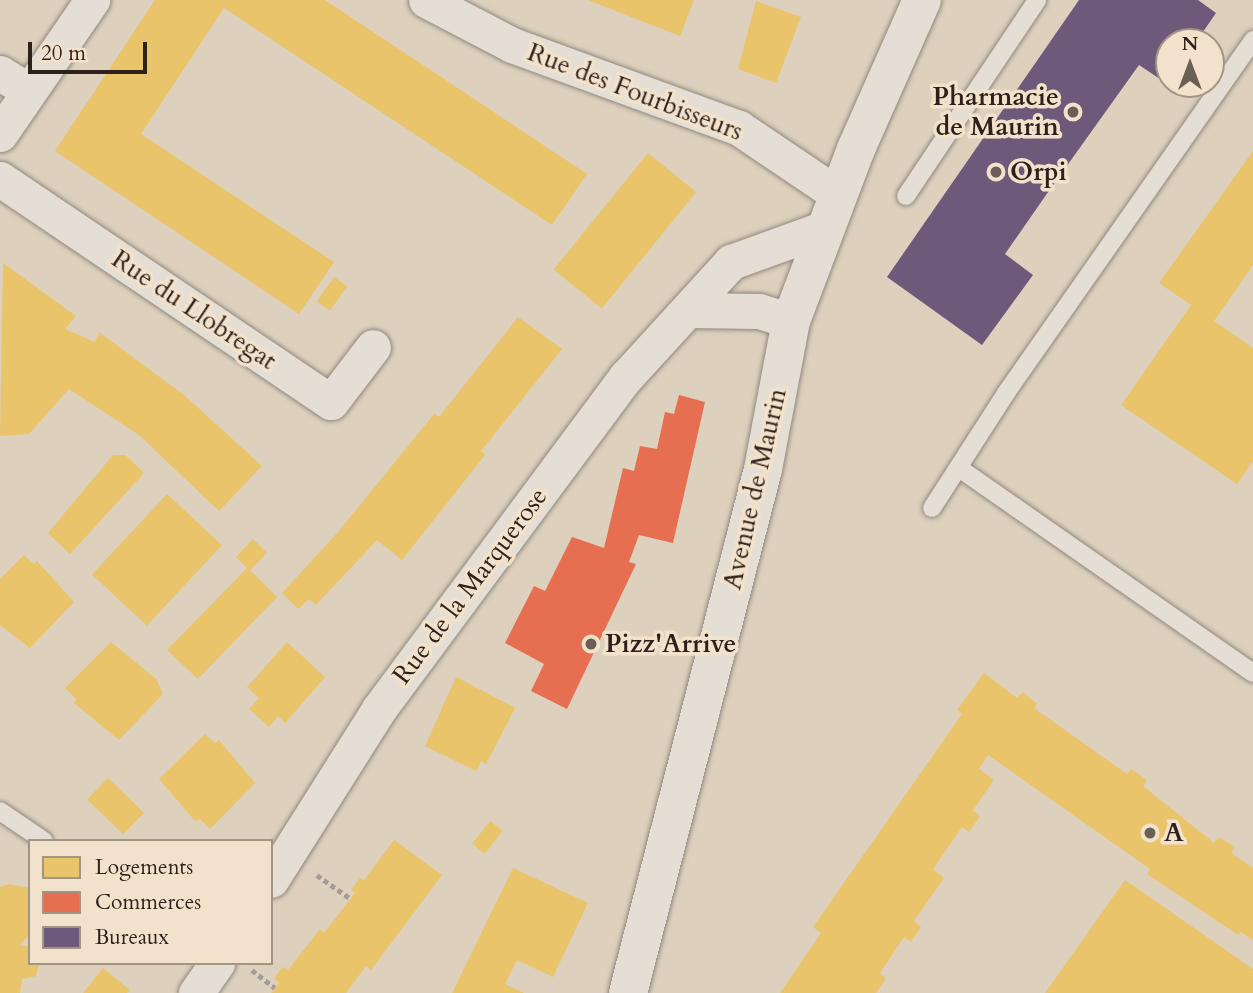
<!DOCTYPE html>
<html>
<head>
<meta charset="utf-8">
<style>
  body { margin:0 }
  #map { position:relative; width:1253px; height:993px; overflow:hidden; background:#ddd0bd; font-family:Cardo,serif }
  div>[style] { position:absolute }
  .homes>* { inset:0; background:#e9c46a; transform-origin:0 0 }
  .shops>* { inset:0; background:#e76f51 }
  .offices>* { inset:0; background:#6d597a }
  .path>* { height:4.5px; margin-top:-2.25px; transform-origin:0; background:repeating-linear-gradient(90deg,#a39d96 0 5px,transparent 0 8.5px) }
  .roads { filter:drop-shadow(0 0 2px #91887e) drop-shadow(0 0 2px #91887e) }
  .lane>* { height:18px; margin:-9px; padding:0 9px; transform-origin:9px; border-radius:9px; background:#e4ded4 }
  .street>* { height:35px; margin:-17.5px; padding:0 17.5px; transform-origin:17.5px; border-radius:17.5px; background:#e4ded4 }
  .secondary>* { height:38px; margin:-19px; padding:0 19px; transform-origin:19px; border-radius:19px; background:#e4ded4 }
  .dots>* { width:19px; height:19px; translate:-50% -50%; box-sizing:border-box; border:4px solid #f2e2cb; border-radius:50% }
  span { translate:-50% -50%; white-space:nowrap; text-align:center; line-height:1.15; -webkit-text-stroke:7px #f2e2cb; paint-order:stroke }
  .street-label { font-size:26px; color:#2d211c }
  .poi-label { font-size:26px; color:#2d211c; font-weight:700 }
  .right { translate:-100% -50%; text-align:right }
  .left { translate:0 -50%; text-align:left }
  .legend { position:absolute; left:28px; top:839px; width:245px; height:126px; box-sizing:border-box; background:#f2e2cb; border:2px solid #a39585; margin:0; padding:9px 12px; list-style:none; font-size:21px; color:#2d211c }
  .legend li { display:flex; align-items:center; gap:14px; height:35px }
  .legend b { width:35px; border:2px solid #a39585 }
  .north { position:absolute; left:1155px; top:28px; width:70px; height:70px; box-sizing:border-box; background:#f2e2cb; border:2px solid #a39585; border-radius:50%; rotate:0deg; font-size:19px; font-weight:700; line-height:28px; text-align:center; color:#2d211c }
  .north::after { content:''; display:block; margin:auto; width:24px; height:32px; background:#6b5e54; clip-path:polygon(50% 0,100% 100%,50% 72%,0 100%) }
  .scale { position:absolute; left:28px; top:42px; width:119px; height:32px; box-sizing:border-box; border:4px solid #2d211c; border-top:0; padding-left:9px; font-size:21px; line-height:24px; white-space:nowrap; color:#2d211c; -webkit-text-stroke:5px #f2e2cb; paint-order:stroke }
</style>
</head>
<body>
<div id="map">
  <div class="homes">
    <i style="clip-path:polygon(155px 0,325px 0,587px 174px,552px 225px,224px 8px,141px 134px,334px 262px,299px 314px,55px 151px)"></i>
    <i style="clip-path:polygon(588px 0,694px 0,680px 36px)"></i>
    <i style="clip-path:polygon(756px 1px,801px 17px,776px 83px,738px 69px)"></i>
    <i style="clip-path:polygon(1253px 151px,1253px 265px,1214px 321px,1253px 348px,1253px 461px,1237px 484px,1121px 405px,1191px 305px,1159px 283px)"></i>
    <i style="left:648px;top:153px;width:62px;height:150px;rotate:39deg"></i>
    <i style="clip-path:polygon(3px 263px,76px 316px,65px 329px,95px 342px,99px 332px,184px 395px,262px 466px,219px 511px,139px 435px,69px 389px,29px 434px,0 436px)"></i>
    <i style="left:334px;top:277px;width:16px;height:30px;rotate:35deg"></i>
    <i style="clip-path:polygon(518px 317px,562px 349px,481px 451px,485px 455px,402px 560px,377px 540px,316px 605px,309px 599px,298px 609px,282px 593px,338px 532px,434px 414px,439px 417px)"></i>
    <i style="clip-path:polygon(113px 455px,125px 455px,144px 473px,70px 554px,48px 533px)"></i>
    <i style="left:167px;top:494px;width:75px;height:110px;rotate:43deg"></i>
    <i style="clip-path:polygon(253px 539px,267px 553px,250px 570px,277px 597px,198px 679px,167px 650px,247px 568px,236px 557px)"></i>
    <i style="clip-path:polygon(24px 555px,34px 564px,37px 561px,74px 602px,30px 648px,0 625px,0 579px)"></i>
    <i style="clip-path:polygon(111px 642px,156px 679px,163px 694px,119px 740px,74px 703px,76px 699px,65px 688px)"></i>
    <i style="clip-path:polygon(287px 642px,325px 677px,285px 723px,278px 716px,269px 727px,249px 709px,259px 698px,247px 687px)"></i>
    <i style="clip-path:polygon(984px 673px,1017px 698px,1023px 692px,1037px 704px,1034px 708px,1127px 774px,1131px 769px,1147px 780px,1143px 786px,1214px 843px,1219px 837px,1235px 847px,1231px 853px,1253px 868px,1253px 940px,1241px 932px,1238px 935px,1147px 874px,1150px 869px,988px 755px,979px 769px,994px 780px,973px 810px,980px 816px,969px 832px,962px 827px,933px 869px,944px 878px,914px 921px,921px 927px,911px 942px,904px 937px,880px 973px,886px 978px,876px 993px,780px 993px,821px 933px,813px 927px,962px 714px,957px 710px)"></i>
    <i style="clip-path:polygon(456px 677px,515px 708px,486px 764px,481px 761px,476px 771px,425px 746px)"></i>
    <i style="clip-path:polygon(205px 734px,215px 743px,219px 740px,255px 783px,210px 829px,200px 819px,195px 821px,159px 779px)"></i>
    <i style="left:108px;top:778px;width:50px;height:30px;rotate:44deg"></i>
    <i style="left:490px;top:821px;width:16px;height:29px;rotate:38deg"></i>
    <i style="clip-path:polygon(394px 840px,442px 875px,371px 970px,366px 966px,346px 993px,271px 993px,279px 983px,274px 978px,283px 967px,288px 970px,320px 929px,324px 933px,355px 893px,351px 890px,360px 878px,364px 880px)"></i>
    <i style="clip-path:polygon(513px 868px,588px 903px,553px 977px,517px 960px,505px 984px,524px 993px,452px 993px)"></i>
    <i style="clip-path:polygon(1125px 880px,1253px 969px,1253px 993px,1045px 993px)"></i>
    <i style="clip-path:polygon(9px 884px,30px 888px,30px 934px,20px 945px,30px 947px,30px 963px,39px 963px,36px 976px,22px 979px,20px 993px,0 993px,0 887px)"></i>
    <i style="clip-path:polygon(103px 968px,130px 990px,127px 993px,83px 993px)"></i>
  </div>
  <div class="shops">
    <i style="clip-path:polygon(679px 395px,705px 402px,673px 543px,639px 535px,629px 562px,636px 564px,567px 709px,531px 691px,544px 664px,505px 643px,534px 586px,545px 591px,572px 537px,604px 548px,623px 468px,634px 471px,640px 446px,657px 449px,665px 412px,674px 414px)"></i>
  </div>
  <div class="offices">
    <i style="clip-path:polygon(1079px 0,1198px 0,1216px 13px,1196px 42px,1169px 42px,1166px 83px,1139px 65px,1046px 195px,1005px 254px,1033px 275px,982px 345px,887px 277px)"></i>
  </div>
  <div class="path">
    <i style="left:317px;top:875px;width:42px;rotate:35.2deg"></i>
    <i style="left:252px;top:970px;width:29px;rotate:38deg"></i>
  </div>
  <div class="roads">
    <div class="lane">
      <i style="left:906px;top:196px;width:236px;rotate:-56.2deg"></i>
      <i style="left:959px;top:468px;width:358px;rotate:34.9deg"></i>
      <i style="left:932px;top:508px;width:137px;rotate:-57.2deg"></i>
      <i style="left:1006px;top:393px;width:431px;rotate:-55deg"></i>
      <i style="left:0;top:811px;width:53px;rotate:34.3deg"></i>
    </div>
    <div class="street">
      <i style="left:426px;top:0;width:97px;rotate:27.6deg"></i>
      <i style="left:512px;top:45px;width:242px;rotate:20.1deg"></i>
      <i style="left:739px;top:128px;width:118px;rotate:34deg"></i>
      <i style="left:0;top:73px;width:34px;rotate:32deg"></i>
      <i style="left:0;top:134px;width:163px;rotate:-55.5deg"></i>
      <i style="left:0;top:179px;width:399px;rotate:34deg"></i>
      <i style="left:331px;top:402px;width:69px;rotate:-52.6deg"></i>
      <i style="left:691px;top:310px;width:68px;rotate:0.8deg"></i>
      <i style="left:759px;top:311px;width:34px;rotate:17deg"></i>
      <i style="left:271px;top:880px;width:202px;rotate:-57.7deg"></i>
      <i style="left:379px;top:709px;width:414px;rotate:-53.4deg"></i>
      <i style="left:626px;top:377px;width:156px;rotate:-47.6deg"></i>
      <i style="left:731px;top:262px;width:100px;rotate:-19.9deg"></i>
      <i style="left:196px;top:993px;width:37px;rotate:-55deg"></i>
    </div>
    <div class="secondary">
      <i style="left:628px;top:993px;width:541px;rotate:-75.55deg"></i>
      <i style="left:763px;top:469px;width:151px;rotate:-79.3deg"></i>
      <i style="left:791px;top:321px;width:184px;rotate:-69.3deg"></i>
      <i style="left:856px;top:149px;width:163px;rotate:-66.1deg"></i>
    </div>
  </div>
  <div class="dots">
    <i style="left:1073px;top:112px;background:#6b5e54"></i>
    <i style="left:996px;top:172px;background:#6b5e54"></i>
    <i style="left:591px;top:644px;background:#6b5e54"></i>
    <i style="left:1150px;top:833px;background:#6b5e54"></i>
  </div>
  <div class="street-label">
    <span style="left:635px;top:92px;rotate:21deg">Rue des Fourbisseurs</span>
    <span style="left:194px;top:310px;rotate:34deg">Rue du Llobregat</span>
    <span style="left:755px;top:489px;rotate:-77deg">Avenue de Maurin</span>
    <span style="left:470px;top:586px;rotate:-53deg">Rue de la Marquerose</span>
  </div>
  <div class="poi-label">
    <span class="right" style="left:1059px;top:112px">Pharmacie<br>de Maurin</span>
    <span class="left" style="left:1010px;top:172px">Orpi</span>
    <span class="left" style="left:605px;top:644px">Pizz'Arrive</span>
    <span class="left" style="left:1164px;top:833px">A</span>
  </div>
  <ul class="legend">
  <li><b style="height:19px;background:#e9c46a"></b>Logements</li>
  <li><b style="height:19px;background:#e76f51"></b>Commerces</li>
  <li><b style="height:19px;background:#6d597a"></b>Bureaux</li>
  </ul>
  <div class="north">N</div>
  <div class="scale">20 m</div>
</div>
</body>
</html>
